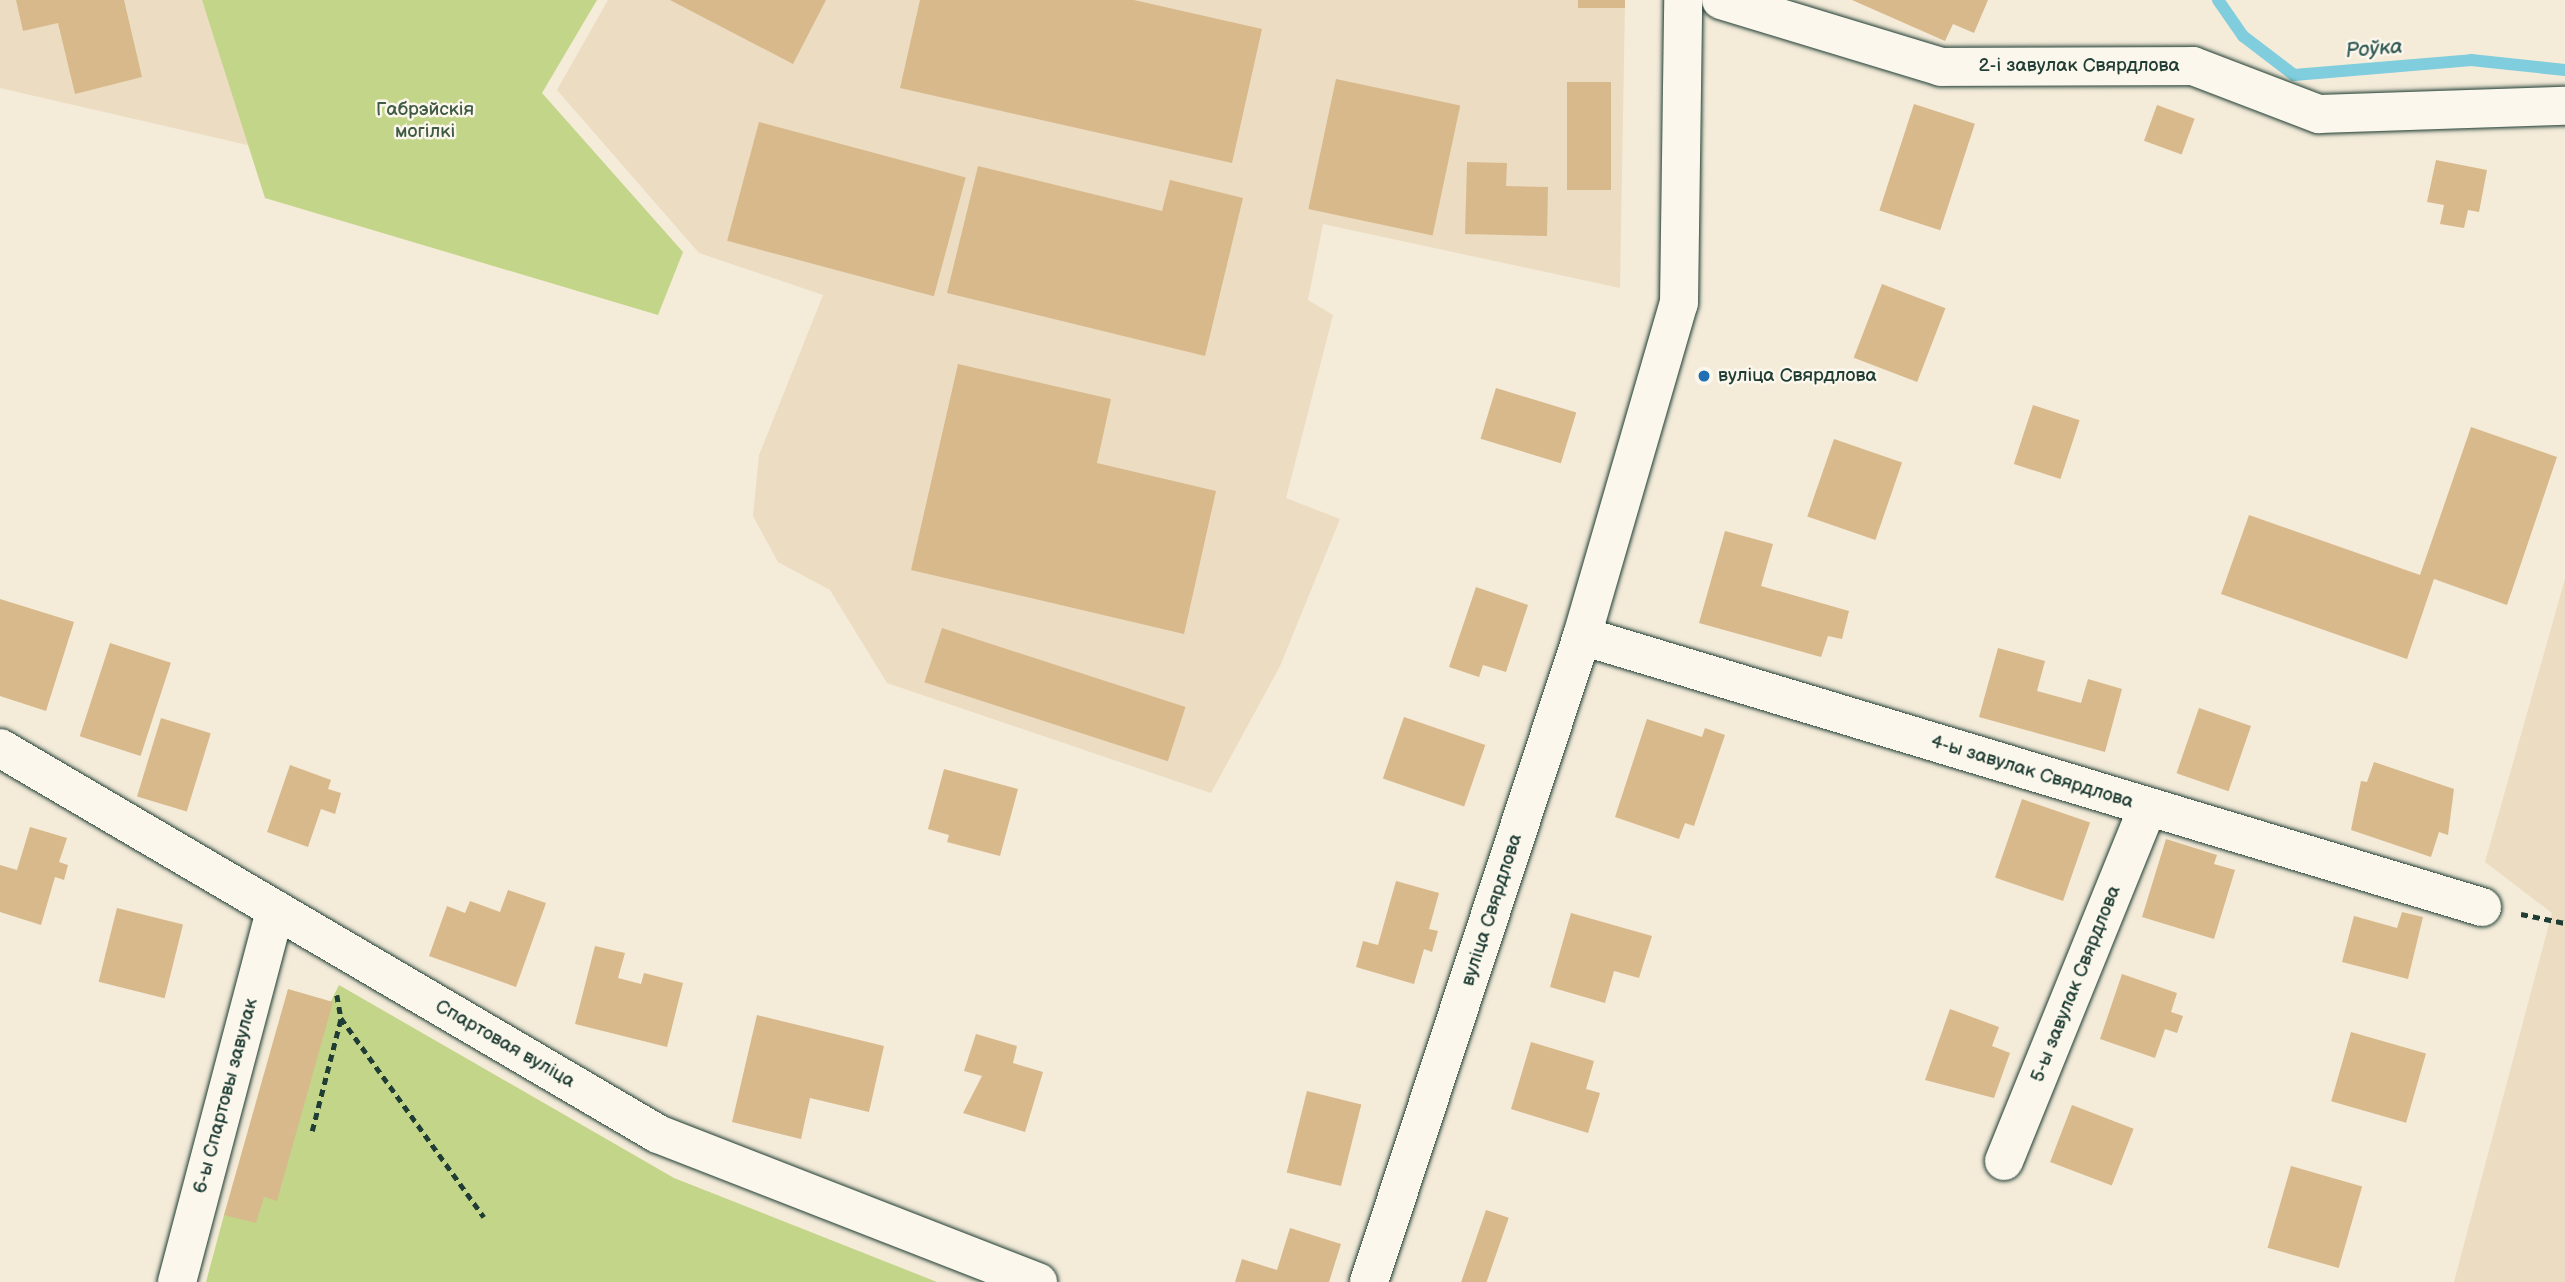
<!DOCTYPE html>
<html>
<head>
<meta charset="utf-8">
<style>
  body { margin:0 }
  #map { position:relative; width:2565px; height:1282px; overflow:hidden; background:#f4ebd9; font-family:"Balsamiq Sans",sans-serif }
  div>[style] { position:absolute }
  .built>* { inset:0; background:#ecdcc2 }
  .green>* { inset:0; background:#c3d589 }
  .stream>* { height:12px; margin:-6px; padding:0 6px; transform-origin:6px; border-radius:6px; background:#7fcddd }
  .building>* { inset:0; background:#d8b98c; transform-origin:0 0 }
  .path>* { height:4.5px; margin-top:-2.25px; transform-origin:0; background:repeating-linear-gradient(90deg,#1f3d34 0 7px,transparent 0 12px) }
  .roads { filter:drop-shadow(0 0 2px #1f3d34) drop-shadow(0 0 2px #1f3d34) }
  .street>* { height:38px; margin:-19px; padding:0 19px; transform-origin:19px; border-radius:19px; background:#fbf7ec }
  .secondary>* { height:38px; margin:-19px; padding:0 19px; transform-origin:19px; border-radius:19px; background:#fbf7ec }
  .dots>* { width:19px; height:19px; translate:-50% -50%; box-sizing:border-box; border:4px solid #fbf7ec; border-radius:50% }
  span { translate:-50% -50%; white-space:nowrap; text-align:center; line-height:1.15; -webkit-text-stroke:5px #fbf7ec; paint-order:stroke }
  .street-label { font-size:19px; color:#1f3d34 }
  .park-label { font-size:19px; color:#405b45 }
  .poi-label { font-size:19px; color:#1f3d34 }
  .left { translate:0 -50%; text-align:left }
  .water-label { font-size:21px; color:#325a56; font-style:italic }
</style>
</head>
<body>
<div id="map">
  <div class="built">
    <i style="clip-path:polygon(0 0,202px 0,252px 146px,0 88px)"></i>
    <i style="clip-path:polygon(608px 0,1625px 0,1620px 288px,1323px 224px,1308px 300px,1333px 315px,1286px 498px,1340px 519px,1280px 666px,1211px 793px,887px 683px,830px 590px,778px 562px,753px 516px,759px 455px,823px 295px,699px 253px,557px 90px)"></i>
    <i style="clip-path:polygon(2565px 579px,2565px 1282px,2454px 1282px,2552px 913px,2485px 862px)"></i>
  </div>
  <div class="green">
    <i style="clip-path:polygon(202px 0,597px 0,542px 93px,683px 252px,658px 315px,265px 198px)"></i>
    <i style="clip-path:polygon(339px 985px,674px 1178px,937px 1282px,206px 1282px,224px 1215px)"></i>
  </div>
  <div class="stream">
    <i style="left:2218px;top:0;width:44px;rotate:55.2deg"></i>
    <i style="left:2243px;top:36px;width:64px;rotate:37.4deg"></i>
    <i style="left:2294px;top:75px;width:178px;rotate:-4.8deg"></i>
    <i style="left:2471px;top:60px;width:95px;rotate:6.1deg"></i>
  </div>
  <div class="building">
    <i style="clip-path:polygon(16px 0,124px 0,142px 77px,75px 94px,58px 23px,23px 31px)"></i>
    <i style="clip-path:polygon(670px 0,826px 0,793px 64px)"></i>
    <i style="clip-path:polygon(920px 0,1134px 0,1262px 29px,1232px 163px,900px 88px)"></i>
    <i style="left:1578px;top:0;width:47px;height:8px"></i>
    <i style="clip-path:polygon(1852px 0,1988px 0,1974px 33px,1953px 24px,1945px 41px)"></i>
    <i style="left:1336px;top:79px;width:127px;height:133px;rotate:12deg"></i>
    <i style="left:1567px;top:82px;width:44px;height:108px"></i>
    <i style="left:1914px;top:104px;width:64px;height:112px;rotate:18deg"></i>
    <i style="left:2157px;top:105px;width:40px;height:38px;rotate:20deg"></i>
    <i style="left:759px;top:122px;width:214px;height:123px;rotate:15deg"></i>
    <i style="clip-path:polygon(2436px 160px,2487px 170px,2479px 212px,2468px 210px,2464px 228px,2440px 224px,2444px 205px,2427px 202px)"></i>
    <i style="clip-path:polygon(1467px 162px,1507px 163px,1506px 186px,1548px 187px,1547px 236px,1465px 234px)"></i>
    <i style="clip-path:polygon(978px 166px,1162px 211px,1170px 180px,1243px 198px,1205px 356px,947px 293px)"></i>
    <i style="left:1882px;top:284px;width:68px;height:79px;rotate:21deg"></i>
    <i style="clip-path:polygon(958px 364px,1111px 399px,1097px 463px,1216px 491px,1184px 634px,911px 570px)"></i>
    <i style="left:1496px;top:388px;width:84px;height:53px;rotate:17deg"></i>
    <i style="left:2033px;top:405px;width:49px;height:62px;rotate:18deg"></i>
    <i style="clip-path:polygon(2471px 427px,2557px 457px,2507px 605px,2434px 579px,2407px 659px,2221px 594px,2249px 515px,2420px 575px)"></i>
    <i style="left:1834px;top:439px;width:72px;height:82px;rotate:19deg"></i>
    <i style="clip-path:polygon(1725px 531px,1773px 544px,1761px 586px,1849px 611px,1842px 639px,1828px 636px,1821px 657px,1699px 623px)"></i>
    <i style="clip-path:polygon(1476px 587px,1528px 605px,1506px 672px,1483px 665px,1479px 677px,1449px 667px)"></i>
    <i style="clip-path:polygon(0 599px,74px 622px,46px 711px,0 696px)"></i>
    <i style="left:942px;top:628px;width:256px;height:57px;rotate:18deg"></i>
    <i style="left:110px;top:643px;width:64px;height:98px;rotate:18deg"></i>
    <i style="clip-path:polygon(1998px 648px,2045px 661px,2037px 691px,2081px 703px,2088px 679px,2122px 689px,2105px 752px,1979px 717px)"></i>
    <i style="left:2199px;top:708px;width:55px;height:69px;rotate:19deg"></i>
    <i style="left:1404px;top:717px;width:86px;height:65px;rotate:19deg"></i>
    <i style="left:161px;top:718px;width:52px;height:82px;rotate:17deg"></i>
    <i style="clip-path:polygon(1647px 719px,1702px 737px,1705px 728px,1725px 735px,1694px 826px,1685px 823px,1679px 839px,1615px 817px)"></i>
    <i style="clip-path:polygon(2374px 762px,2454px 789px,2448px 835px,2439px 832px,2431px 857px,2351px 830px,2361px 781px,2367px 782px)"></i>
    <i style="clip-path:polygon(290px 765px,331px 780px,328px 789px,341px 793px,335px 814px,321px 809px,308px 847px,267px 832px)"></i>
    <i style="clip-path:polygon(944px 769px,1018px 789px,1000px 856px,947px 842px,949px 835px,928px 829px)"></i>
    <i style="left:2022px;top:799px;width:72px;height:83px;rotate:19deg"></i>
    <i style="clip-path:polygon(30px 827px,67px 838px,59px 862px,68px 865px,64px 880px,55px 877px,41px 925px,0 912px,0 865px,17px 870px)"></i>
    <i style="clip-path:polygon(2166px 839px,2217px 855px,2214px 864px,2235px 870px,2214px 939px,2142px 917px)"></i>
    <i style="clip-path:polygon(1396px 881px,1439px 893px,1429px 929px,1438px 931px,1432px 952px,1424px 949px,1414px 984px,1356px 967px,1363px 941px,1378px 945px)"></i>
    <i style="clip-path:polygon(508px 890px,546px 903px,516px 987px,429px 956px,447px 906px,465px 913px,470px 901px,500px 912px)"></i>
    <i style="left:117px;top:908px;width:68px;height:76px;rotate:14deg"></i>
    <i style="clip-path:polygon(2402px 912px,2423px 917px,2408px 979px,2342px 962px,2354px 916px,2397px 928px)"></i>
    <i style="clip-path:polygon(1571px 913px,1652px 936px,1639px 978px,1614px 971px,1605px 1003px,1550px 987px)"></i>
    <i style="clip-path:polygon(595px 946px,625px 953px,618px 978px,641px 984px,644px 973px,683px 983px,667px 1047px,575px 1024px)"></i>
    <i style="clip-path:polygon(2122px 974px,2177px 993px,2171px 1012px,2183px 1016px,2177px 1033px,2165px 1029px,2155px 1058px,2100px 1039px)"></i>
    <i style="clip-path:polygon(288px 989px,333px 1002px,277px 1201px,264px 1197px,256px 1223px,224px 1215px)"></i>
    <i style="clip-path:polygon(1950px 1009px,1999px 1027px,1992px 1046px,2010px 1053px,1994px 1098px,1925px 1080px)"></i>
    <i style="clip-path:polygon(757px 1015px,884px 1046px,869px 1112px,810px 1098px,801px 1139px,732px 1122px)"></i>
    <i style="left:2351px;top:1032px;width:78px;height:72px;rotate:16deg"></i>
    <i style="clip-path:polygon(976px 1034px,1017px 1046px,1013px 1063px,1043px 1072px,1025px 1132px,963px 1113px,982px 1076px,964px 1071px)"></i>
    <i style="clip-path:polygon(1531px 1042px,1594px 1061px,1586px 1089px,1600px 1093px,1588px 1133px,1511px 1109px)"></i>
    <i style="left:1307px;top:1091px;width:56px;height:84px;rotate:14deg"></i>
    <i style="left:2072px;top:1105px;width:66px;height:61px;rotate:21deg"></i>
    <i style="left:2291px;top:1166px;width:74px;height:85px;rotate:16deg"></i>
    <i style="left:1486px;top:1210px;width:24px;height:76px;rotate:19deg"></i>
    <i style="clip-path:polygon(1290px 1228px,1341px 1244px,1329px 1282px,1235px 1282px,1242px 1259px,1277px 1270px)"></i>
  </div>
  <div class="path">
    <i style="left:2521px;top:914px;width:45px;rotate:11.6deg"></i>
    <i style="left:337px;top:995px;width:23px;rotate:80deg"></i>
    <i style="left:312px;top:1131px;width:117px;rotate:-75.6deg"></i>
    <i style="left:341px;top:1018px;width:245px;rotate:54.3deg"></i>
  </div>
  <div class="roads">
    <div class="street">
      <i style="left:1721px;top:0;width:230px;rotate:16.9deg"></i>
      <i style="left:1941px;top:67px;width:252px;rotate:-0.2deg"></i>
      <i style="left:2193px;top:66px;width:135px;rotate:20.9deg"></i>
      <i style="left:2319px;top:114px;width:246px;rotate:-1.9deg"></i>
      <i style="left:1582px;top:636px;width:940px;rotate:16.76deg"></i>
      <i style="left:0;top:748px;width:763px;rotate:30.4deg"></i>
      <i style="left:658px;top:1134px;width:408px;rotate:21.3deg"></i>
      <i style="left:2004px;top:1161px;width:382px;rotate:-67.9deg"></i>
      <i style="left:177px;top:1282px;width:385px;rotate:-75.2deg"></i>
    </div>
    <div class="secondary">
      <i style="left:1369px;top:1282px;width:680px;rotate:-71.75deg"></i>
      <i style="left:1582px;top:636px;width:347px;rotate:-73.8deg"></i>
      <i style="left:1679px;top:303px;width:303px;rotate:-89.2deg"></i>
    </div>
  </div>
  <div class="dots">
    <i style="left:1704px;top:376px;background:#1f6fb2"></i>
  </div>
  <div class="street-label">
    <span style="left:2079px;top:66px">2-і завулак Свярдлова</span>
    <span style="left:2032px;top:772px;rotate:17deg">4-ы завулак Свярдлова</span>
    <span style="left:1492px;top:910px;rotate:-72deg">вуліца Свярдлова</span>
    <span style="left:2076px;top:984px;rotate:-68deg">5-ы завулак Свярдлова</span>
    <span style="left:505px;top:1044px;rotate:30deg">Спартовая вуліца</span>
    <span style="left:226px;top:1096px;rotate:-75deg">6-ы Спартовы завулак</span>
  </div>
  <div class="park-label">
    <span style="left:425px;top:121px">Габрэйскія<br>могілкі</span>
  </div>
  <div class="poi-label">
    <span class="left" style="left:1718px;top:376px">вуліца Свярдлова</span>
  </div>
  <div class="water-label">
    <span style="left:2374px;top:49px;rotate:-5deg">Роўка</span>
  </div>
</div>
</body>
</html>
